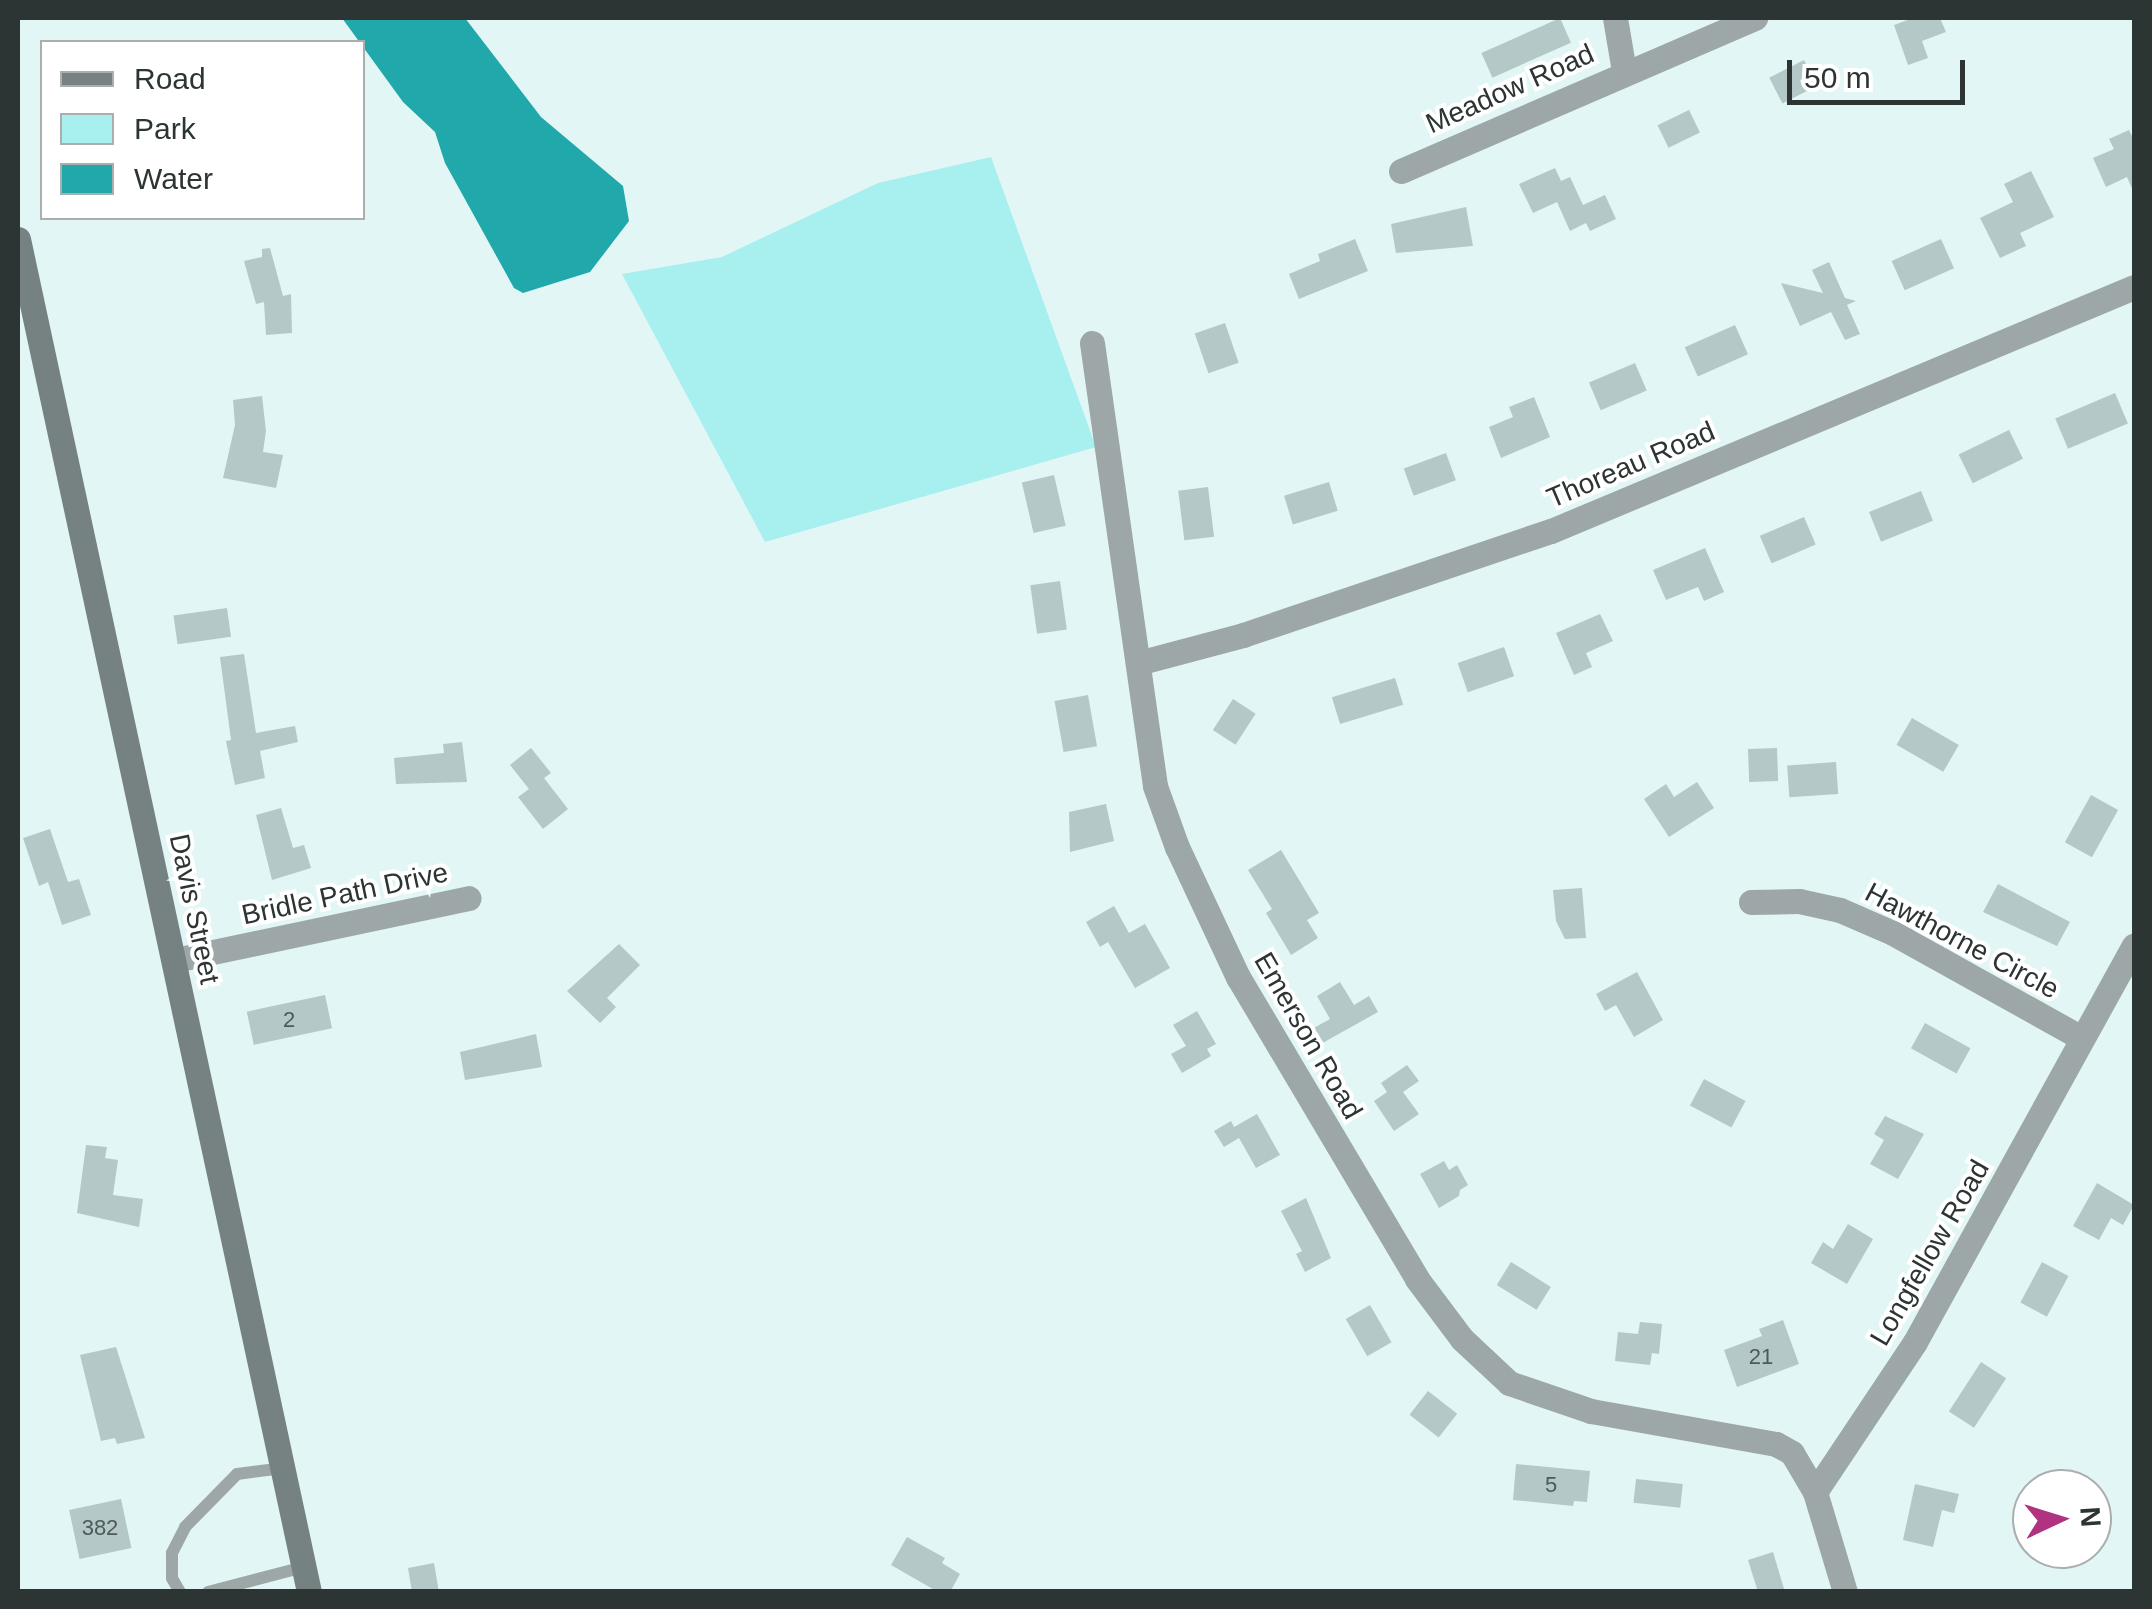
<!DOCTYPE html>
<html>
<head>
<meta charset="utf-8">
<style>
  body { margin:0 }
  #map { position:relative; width:2152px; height:1609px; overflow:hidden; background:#e2f6f6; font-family:Helvetica,sans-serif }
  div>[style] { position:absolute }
  .green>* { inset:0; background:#a8eff0 }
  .water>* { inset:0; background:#21a8aa }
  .building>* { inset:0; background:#b4c8c8; transform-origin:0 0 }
  .lane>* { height:12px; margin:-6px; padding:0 6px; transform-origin:6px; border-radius:6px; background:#9ea7a7 }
  .street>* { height:25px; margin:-12.5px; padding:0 12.5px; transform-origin:12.5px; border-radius:12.5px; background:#9ea7a7 }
  .secondary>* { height:25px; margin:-12.5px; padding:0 12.5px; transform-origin:12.5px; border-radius:12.5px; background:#768282 }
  span { translate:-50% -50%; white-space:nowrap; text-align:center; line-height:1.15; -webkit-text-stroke:8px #fff; paint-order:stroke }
  .number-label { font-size:22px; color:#4e5959 }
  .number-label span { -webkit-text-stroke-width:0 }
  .street-label { font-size:28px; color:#2c3434 }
  .frame { position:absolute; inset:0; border:20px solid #2c3434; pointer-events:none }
  .legend { position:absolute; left:40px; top:40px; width:325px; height:180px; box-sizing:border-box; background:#fff; border:2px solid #abaeae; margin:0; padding:12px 18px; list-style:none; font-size:30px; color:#2c3434 }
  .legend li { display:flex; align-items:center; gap:20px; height:50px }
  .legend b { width:50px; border:2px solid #abaeae }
  .north { position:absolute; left:2012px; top:1469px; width:100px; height:100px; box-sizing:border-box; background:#fff; border:2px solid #abaeae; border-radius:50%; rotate:86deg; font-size:28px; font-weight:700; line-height:40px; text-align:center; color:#2c3434 }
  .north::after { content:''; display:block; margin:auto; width:35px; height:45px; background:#b03280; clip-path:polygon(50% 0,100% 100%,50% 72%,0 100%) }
  .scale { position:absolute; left:1787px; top:60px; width:178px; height:45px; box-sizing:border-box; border:5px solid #2c3434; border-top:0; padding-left:12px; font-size:30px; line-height:35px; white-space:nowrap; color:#2c3434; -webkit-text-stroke:8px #fff; paint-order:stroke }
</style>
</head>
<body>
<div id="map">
  <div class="green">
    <i style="clip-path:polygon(991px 157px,1096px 447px,765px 542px,622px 274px,722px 257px,878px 183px)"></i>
  </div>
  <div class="water">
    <i style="clip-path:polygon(342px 18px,465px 18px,541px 117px,623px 186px,629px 221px,590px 272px,523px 293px,514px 288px,445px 163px,435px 132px,403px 102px)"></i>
  </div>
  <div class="building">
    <i style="left:1560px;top:18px;width:27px;height:86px;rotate:66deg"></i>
    <i style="clip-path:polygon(1913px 18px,1940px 18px,1946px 32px,1922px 41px,1928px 58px,1908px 65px,1894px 25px)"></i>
    <i style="left:1804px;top:60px;width:29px;height:39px;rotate:63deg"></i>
    <i style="left:1689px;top:110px;width:25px;height:35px;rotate:64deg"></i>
    <i style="clip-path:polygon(2129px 130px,2134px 140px,2134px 193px,2127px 177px,2106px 187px,2093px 158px,2114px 149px,2109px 139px)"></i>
    <i style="clip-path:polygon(1555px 168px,1561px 181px,1570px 177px,1583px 205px,1605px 195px,1616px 219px,1590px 231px,1586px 223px,1570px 231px,1557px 202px,1533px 213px,1519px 184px)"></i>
    <i style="clip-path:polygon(2031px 171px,2054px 217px,2020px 233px,2026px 246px,2000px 258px,1980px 218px,2013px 202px,2004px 184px)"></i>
    <i style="clip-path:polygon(1466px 207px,1473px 246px,1396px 253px,1391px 224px)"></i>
    <i style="clip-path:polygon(1355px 239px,1368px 271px,1299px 299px,1289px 274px,1320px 261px,1318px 254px)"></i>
    <i style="left:1941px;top:239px;width:32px;height:54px;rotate:66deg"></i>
    <i style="clip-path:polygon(270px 248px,283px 296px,291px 294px,292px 333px,266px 335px,264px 302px,256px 304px,244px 261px,262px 257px,262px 249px)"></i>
    <i style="clip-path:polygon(1829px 262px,1845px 298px,1856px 301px,1847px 305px,1860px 334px,1845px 340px,1831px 312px,1800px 326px,1781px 283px,1823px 293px,1812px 270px)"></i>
    <i style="left:1225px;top:323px;width:42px;height:32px;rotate:71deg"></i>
    <i style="left:1735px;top:325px;width:32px;height:55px;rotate:66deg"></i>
    <i style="left:1635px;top:363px;width:30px;height:50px;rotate:67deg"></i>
    <i style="left:2115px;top:393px;width:33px;height:65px;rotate:67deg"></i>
    <i style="clip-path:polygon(262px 396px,266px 431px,263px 452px,283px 455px,276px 488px,223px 478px,235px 425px,233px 400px)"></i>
    <i style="clip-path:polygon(1534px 397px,1550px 437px,1501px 458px,1489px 427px,1513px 417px,1509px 407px)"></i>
    <i style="left:2009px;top:430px;width:32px;height:56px;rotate:64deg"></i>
    <i style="left:1446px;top:453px;width:29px;height:45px;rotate:70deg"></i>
    <i style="left:1054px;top:475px;width:52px;height:33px;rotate:77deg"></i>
    <i style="left:1329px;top:482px;width:30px;height:47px;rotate:73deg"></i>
    <i style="left:1208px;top:487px;width:50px;height:30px;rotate:83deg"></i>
    <i style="left:1921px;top:491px;width:32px;height:56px;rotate:68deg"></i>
    <i style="left:1804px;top:517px;width:30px;height:48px;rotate:67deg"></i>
    <i style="clip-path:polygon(1705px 548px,1724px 592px,1704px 601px,1698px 587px,1666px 600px,1653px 570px)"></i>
    <i style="left:1060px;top:581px;width:49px;height:30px;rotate:82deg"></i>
    <i style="left:227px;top:608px;width:29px;height:54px;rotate:82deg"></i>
    <i style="clip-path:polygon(1600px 614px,1613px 641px,1586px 653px,1592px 667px,1574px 675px,1556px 633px)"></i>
    <i style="left:1504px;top:647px;width:31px;height:49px;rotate:71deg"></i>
    <i style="clip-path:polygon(244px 654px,256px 733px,295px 726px,298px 742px,260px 751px,265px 778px,235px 785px,226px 741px,231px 740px,220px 657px)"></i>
    <i style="left:1395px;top:678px;width:28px;height:66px;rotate:73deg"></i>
    <i style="left:1088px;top:695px;width:52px;height:34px;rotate:80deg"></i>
    <i style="left:1233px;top:699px;width:27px;height:37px;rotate:33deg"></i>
    <i style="left:1912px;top:718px;width:54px;height:31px;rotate:30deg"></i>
    <i style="clip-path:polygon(462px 742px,467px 782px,396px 784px,394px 758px,444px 753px,443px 744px)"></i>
    <i style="clip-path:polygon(531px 748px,551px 773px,544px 778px,568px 809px,543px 829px,518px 797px,529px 789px,510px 765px)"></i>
    <i style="left:1777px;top:748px;width:33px;height:29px;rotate:88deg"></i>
    <i style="left:1836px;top:762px;width:32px;height:49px;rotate:86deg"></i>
    <i style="clip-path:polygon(1697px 782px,1714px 808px,1669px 837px,1644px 799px,1666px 784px,1674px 797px)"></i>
    <i style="left:2091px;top:795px;width:31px;height:54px;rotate:29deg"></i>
    <i style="clip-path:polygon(1106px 804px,1114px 841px,1070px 852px,1069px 812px)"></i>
    <i style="clip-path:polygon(281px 808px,293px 848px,304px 845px,311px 868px,272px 880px,256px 815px)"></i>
    <i style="clip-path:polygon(50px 829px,68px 882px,79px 879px,91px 915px,62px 925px,48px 882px,39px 886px,23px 838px)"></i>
    <i style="clip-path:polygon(1281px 850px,1319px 913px,1307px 920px,1318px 938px,1291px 955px,1266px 913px,1272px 909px,1248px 870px)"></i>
    <i style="clip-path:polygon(1998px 884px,2070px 922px,2057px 946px,1983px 912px)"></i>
    <i style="clip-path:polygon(1582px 888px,1586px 938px,1565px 939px,1556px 921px,1553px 890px)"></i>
    <i style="clip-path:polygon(1114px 906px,1129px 933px,1145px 924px,1170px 968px,1135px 988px,1108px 942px,1100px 947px,1086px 922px)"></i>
    <i style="clip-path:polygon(619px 944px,640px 965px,607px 998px,616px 1007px,600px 1023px,567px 991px)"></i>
    <i style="clip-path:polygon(1637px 972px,1663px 1020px,1634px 1037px,1616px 1005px,1605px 1011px,1596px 994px)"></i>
    <i style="clip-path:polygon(1340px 982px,1354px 1005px,1369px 996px,1378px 1012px,1319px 1045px,1310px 1030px,1330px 1019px,1317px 996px)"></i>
    <i style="left:325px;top:995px;width:34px;height:80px;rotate:78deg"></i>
    <i style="clip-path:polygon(1197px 1011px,1216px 1044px,1207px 1049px,1211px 1056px,1182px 1073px,1171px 1054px,1186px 1046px,1173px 1025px)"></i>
    <i style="left:1925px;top:1023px;width:52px;height:29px;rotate:29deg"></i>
    <i style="clip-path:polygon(536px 1034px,542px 1067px,465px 1080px,460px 1052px)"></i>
    <i style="clip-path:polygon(1407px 1065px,1419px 1081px,1403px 1092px,1419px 1114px,1394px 1131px,1374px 1101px,1387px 1092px,1381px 1083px)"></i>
    <i style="left:1704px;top:1079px;width:47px;height:30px;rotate:28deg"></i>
    <i style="clip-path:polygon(1257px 1114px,1280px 1155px,1256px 1168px,1239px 1138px,1224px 1147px,1214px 1131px,1231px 1121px,1234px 1127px)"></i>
    <i style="clip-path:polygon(1885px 1116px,1924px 1134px,1898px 1179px,1870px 1164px,1884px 1140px,1874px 1134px)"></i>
    <i style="clip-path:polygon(86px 1145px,107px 1147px,105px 1158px,118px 1160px,113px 1195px,143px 1199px,139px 1227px,77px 1213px)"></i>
    <i style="clip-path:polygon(1444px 1161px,1449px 1170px,1457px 1165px,1468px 1185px,1460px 1190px,1459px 1196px,1439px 1208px,1420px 1174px)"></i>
    <i style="clip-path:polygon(2097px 1183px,2134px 1205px,2123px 1225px,2111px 1218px,2099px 1240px,2073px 1226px)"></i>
    <i style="clip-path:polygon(1306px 1198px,1331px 1258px,1305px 1272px,1296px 1254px,1302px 1251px,1281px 1211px)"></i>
    <i style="clip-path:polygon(1848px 1224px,1873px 1239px,1847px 1284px,1811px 1263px,1823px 1242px,1833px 1249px)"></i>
    <i style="left:1511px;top:1262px;width:47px;height:27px;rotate:32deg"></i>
    <i style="left:2042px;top:1262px;width:30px;height:46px;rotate:28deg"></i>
    <i style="left:1370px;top:1305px;width:43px;height:28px;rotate:60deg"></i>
    <i style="clip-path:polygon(1783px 1320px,1799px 1364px,1737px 1387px,1724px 1350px,1762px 1336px,1759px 1329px)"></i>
    <i style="clip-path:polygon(1640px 1322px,1662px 1324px,1659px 1354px,1652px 1353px,1650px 1365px,1615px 1361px,1618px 1332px,1638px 1334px)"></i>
    <i style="clip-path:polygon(116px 1347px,145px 1438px,117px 1444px,115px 1438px,101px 1441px,80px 1355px)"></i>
    <i style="left:1981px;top:1362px;width:30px;height:59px;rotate:33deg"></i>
    <i style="left:1428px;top:1391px;width:37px;height:30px;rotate:38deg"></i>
    <i style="clip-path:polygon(1516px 1464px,1590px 1471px,1587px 1502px,1574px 1501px,1573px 1506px,1513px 1500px)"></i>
    <i style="left:1636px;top:1479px;width:47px;height:24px;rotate:6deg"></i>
    <i style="clip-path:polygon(1915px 1484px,1959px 1494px,1954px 1513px,1942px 1510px,1933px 1547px,1903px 1540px)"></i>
    <i style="left:121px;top:1499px;width:50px;height:53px;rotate:78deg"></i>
    <i style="clip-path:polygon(907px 1537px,945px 1558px,942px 1563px,960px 1574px,950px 1592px,938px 1592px,891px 1565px)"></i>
    <i style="clip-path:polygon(1773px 1552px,1785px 1592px,1758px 1592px,1748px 1560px)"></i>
    <i style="clip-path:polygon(434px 1563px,439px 1592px,412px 1592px,408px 1568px)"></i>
  </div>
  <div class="lane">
    <i style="left:180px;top:1592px;width:16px;rotate:-120deg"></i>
    <i style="left:172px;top:1578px;width:25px;rotate:-90deg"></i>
    <i style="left:172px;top:1553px;width:29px;rotate:-63deg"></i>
    <i style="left:185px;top:1527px;width:74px;rotate:-45.5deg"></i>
    <i style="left:237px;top:1474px;width:46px;rotate:-7.4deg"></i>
    <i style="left:208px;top:1592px;width:99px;rotate:-14.6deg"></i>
  </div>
  <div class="street">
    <i style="left:1615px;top:18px;width:54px;rotate:80.4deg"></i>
    <i style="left:1401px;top:171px;width:386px;rotate:-23.4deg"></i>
    <i style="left:1092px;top:343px;width:447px;rotate:81.9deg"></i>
    <i style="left:1155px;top:786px;width:65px;rotate:70.2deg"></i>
    <i style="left:1177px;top:847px;width:144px;rotate:64.9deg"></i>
    <i style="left:1238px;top:977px;width:351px;rotate:59.3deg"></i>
    <i style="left:1417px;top:1279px;width:75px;rotate:53.1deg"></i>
    <i style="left:1462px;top:1339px;width:64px;rotate:43.1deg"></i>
    <i style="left:1509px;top:1383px;width:87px;rotate:18.9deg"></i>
    <i style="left:1591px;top:1411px;width:188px;rotate:10.1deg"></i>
    <i style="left:1776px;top:1444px;width:18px;rotate:29deg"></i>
    <i style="left:1792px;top:1453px;width:45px;rotate:59.5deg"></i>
    <i style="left:1138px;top:663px;width:109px;rotate:-14.9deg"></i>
    <i style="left:1243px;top:635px;width:325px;rotate:-18.7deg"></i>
    <i style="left:1551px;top:531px;width:632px;rotate:-22.71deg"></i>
    <i style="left:1751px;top:902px;width:48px;rotate:-1.2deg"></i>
    <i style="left:1799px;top:901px;width:42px;rotate:12.4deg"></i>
    <i style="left:1840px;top:910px;width:58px;rotate:23.5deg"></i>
    <i style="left:1893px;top:933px;width:216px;rotate:29.1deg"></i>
    <i style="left:175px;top:960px;width:300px;rotate:-11.9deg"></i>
    <i style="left:1845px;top:1592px;width:104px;rotate:-106.7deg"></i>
    <i style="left:1815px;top:1492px;width:180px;rotate:-56.3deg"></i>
    <i style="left:1915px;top:1342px;width:453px;rotate:-61.1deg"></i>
  </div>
  <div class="secondary">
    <i style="left:18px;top:239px;width:1384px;rotate:77.86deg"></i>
  </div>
  <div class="number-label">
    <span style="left:289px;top:1020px">2</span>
    <span style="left:1761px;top:1357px">21</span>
    <span style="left:1551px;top:1485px">5</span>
    <span style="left:100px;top:1528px">382</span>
  </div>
  <div class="street-label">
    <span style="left:1510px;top:89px;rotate:-24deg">Meadow Road</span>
    <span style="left:1631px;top:465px;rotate:-23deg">Thoreau Road</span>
    <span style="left:345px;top:894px;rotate:-12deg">Bridle Path Drive</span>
    <span style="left:194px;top:909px;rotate:78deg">Davis Street</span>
    <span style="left:1962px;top:941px;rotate:28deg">Hawthorne Circle</span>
    <span style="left:1308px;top:1036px;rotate:60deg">Emerson Road</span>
    <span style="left:1930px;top:1253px;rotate:-60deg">Longfellow Road</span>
  </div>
  <div class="frame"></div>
  <ul class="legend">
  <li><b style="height:12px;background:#768282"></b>Road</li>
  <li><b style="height:28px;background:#a8eff0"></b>Park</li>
  <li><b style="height:28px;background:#21a8aa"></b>Water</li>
  </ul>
  <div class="north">N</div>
  <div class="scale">50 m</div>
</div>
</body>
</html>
